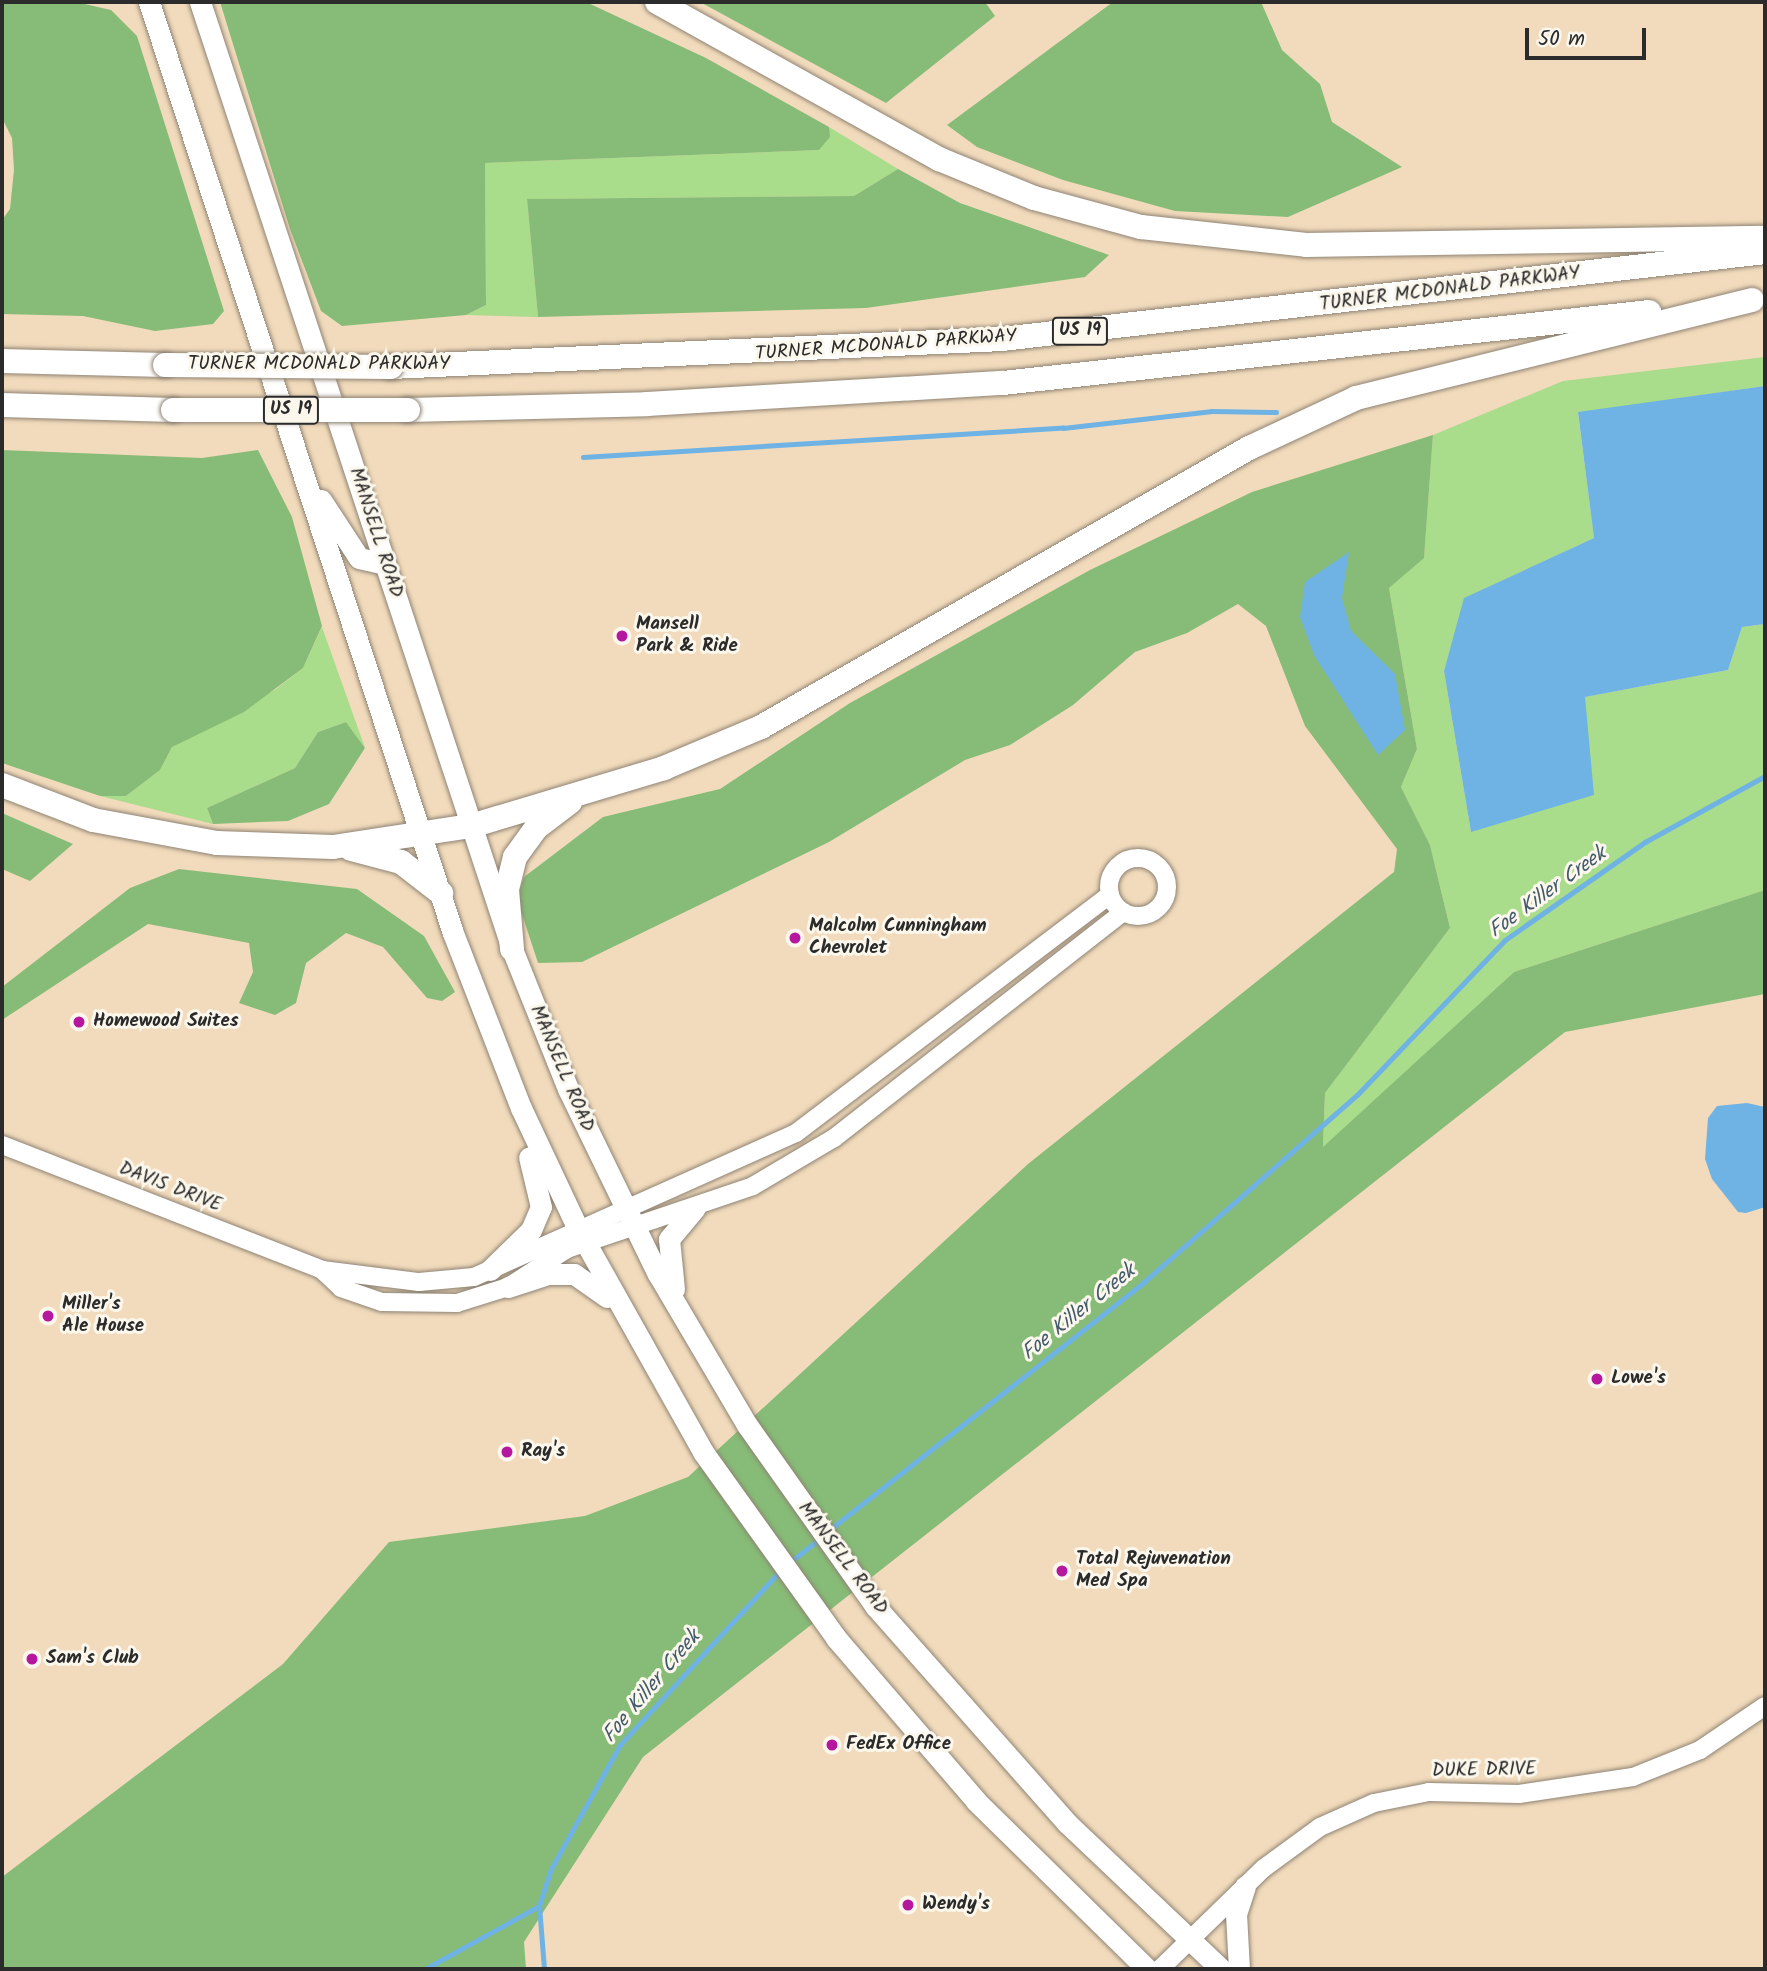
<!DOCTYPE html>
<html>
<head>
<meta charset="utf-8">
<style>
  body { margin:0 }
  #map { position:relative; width:1767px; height:1971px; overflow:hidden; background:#f2dbbc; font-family:Kalam,sans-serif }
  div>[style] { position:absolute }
  .green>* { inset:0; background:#a9dc8b }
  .forest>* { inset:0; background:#86bc77 }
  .water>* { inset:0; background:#6fb2e4 }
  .stream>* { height:4.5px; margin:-2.25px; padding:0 2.25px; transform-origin:2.25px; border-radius:2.25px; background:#6fb2e4 }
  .roads { filter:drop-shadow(0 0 2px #8e8374) drop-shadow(0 0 2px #8e8374) }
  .minor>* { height:18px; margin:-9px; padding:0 9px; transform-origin:9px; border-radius:9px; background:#fff }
  .minor>.ring { margin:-9px; padding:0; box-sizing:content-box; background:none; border:18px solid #fff; border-radius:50% }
  .major>* { height:21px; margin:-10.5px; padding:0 10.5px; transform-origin:10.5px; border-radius:10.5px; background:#fff }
  .highway>* { height:24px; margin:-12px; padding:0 12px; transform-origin:12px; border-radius:12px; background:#fff }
  .bridges { filter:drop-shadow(0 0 2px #8e8374) drop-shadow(0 0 2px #8e8374) }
  .highway-bridge>* { height:24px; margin:-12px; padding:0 12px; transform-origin:12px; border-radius:12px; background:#fff }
  .dots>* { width:19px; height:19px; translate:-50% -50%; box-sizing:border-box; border:4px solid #fbf7ec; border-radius:50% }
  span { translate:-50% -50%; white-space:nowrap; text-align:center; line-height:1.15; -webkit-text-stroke:6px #fbf7ec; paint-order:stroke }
  .shield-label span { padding:2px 5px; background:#fbf7ec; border:2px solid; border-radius:5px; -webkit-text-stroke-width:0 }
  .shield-label { font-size:18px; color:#2b2b2b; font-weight:700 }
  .street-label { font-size:19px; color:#2b2b2b }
  .poi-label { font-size:19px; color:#2b2b2b; font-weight:700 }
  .left { translate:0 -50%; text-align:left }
  .water-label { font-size:21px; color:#435a6c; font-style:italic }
  .frame { position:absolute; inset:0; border:4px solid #2b2b2b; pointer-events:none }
  .scale { position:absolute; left:1525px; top:28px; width:121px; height:32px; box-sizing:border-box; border:4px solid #2b2b2b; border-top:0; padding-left:9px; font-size:21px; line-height:24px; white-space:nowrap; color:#2b2b2b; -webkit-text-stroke:5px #fbf7ec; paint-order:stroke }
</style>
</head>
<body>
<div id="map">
  <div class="green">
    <i style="clip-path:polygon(829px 127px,898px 169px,854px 196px,527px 199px,538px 317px,466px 315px,486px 305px,485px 163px,819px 150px)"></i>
    <i style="clip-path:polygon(1765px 357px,1765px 386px,1578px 413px,1594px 538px,1465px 598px,1444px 671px,1471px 832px,1584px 697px,1728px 670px,1742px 627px,1765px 624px,1765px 890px,1514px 972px,1323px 1148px,1325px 1093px,1450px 928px,1430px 845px,1401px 787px,1417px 749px,1389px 588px,1424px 557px,1433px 435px,1563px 381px)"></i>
    <i style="clip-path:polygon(322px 627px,365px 748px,346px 722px,318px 732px,295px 768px,207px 808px,213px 824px,100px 796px,126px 796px,160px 770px,172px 747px,276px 689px,303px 668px)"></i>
  </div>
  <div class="forest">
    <i style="clip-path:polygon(2px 2px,76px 2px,111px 10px,137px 36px,224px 311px,213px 324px,155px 331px,83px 316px,2px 314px,2px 220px,10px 209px,14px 170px,12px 138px,2px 118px)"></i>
    <i style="clip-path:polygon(220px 2px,586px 2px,706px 58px,829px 127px,830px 137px,819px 150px,485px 163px,486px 305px,466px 315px,342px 326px,321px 311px,290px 229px)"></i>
    <i style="clip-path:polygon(700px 2px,985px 2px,995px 16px,886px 103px)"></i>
    <i style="clip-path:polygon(1113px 2px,1261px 2px,1282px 50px,1320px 84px,1332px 122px,1402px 167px,1288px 217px,1175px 211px,1063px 180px,977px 147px,947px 125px)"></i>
    <i style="clip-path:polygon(898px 169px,960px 203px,1109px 255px,1085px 277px,866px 308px,538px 317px,527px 199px,854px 196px)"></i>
    <i style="clip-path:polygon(1433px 435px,1424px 558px,1389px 588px,1417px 749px,1401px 787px,1430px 845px,1450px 928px,1325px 1093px,1323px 1147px,1514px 972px,1765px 890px,1765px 994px,1565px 1032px,643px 1757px,524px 1942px,526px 1969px,2px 1969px,2px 1877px,283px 1664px,389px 1542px,585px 1516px,688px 1477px,1028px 1164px,1394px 872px,1397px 849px,1305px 726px,1266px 626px,1238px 604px,1187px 633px,1135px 652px,1073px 705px,1010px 745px,965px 760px,829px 842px,582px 962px,538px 963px,517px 899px,524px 877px,603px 817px,720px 789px,850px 703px,1090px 570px,1252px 492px)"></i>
    <i style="clip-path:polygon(2px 450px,202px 458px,258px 450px,292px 517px,322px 626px,303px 668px,244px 712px,172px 747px,160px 770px,126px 796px,100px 796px,2px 763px)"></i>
    <i style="clip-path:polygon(346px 722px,365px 748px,329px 804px,288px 821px,213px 824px,207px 808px,295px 768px,318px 732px)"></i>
    <i style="clip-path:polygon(2px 813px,73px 844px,30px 881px,2px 869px)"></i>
    <i style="clip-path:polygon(179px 869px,357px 889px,424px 936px,455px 992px,442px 1001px,427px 998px,383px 947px,346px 933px,306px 963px,296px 1003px,275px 1015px,239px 1003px,253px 972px,249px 943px,148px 924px,2px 1020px,2px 987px,130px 888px)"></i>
  </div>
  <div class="water">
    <i style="clip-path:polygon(1765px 386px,1765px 624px,1742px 627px,1728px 670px,1585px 697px,1594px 795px,1471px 832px,1444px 671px,1464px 598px,1594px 538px,1578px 412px)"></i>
    <i style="clip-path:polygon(1349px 552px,1342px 598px,1351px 631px,1395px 674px,1405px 730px,1378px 755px,1314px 655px,1300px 617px,1305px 582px)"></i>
    <i style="clip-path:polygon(1747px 1103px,1765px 1107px,1765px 1207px,1746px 1213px,1738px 1212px,1712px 1179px,1705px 1159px,1708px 1118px,1717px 1106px)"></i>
  </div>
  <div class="stream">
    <i style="left:583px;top:457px;width:481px;rotate:-3.5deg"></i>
    <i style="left:1063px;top:428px;width:150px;rotate:-6.5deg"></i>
    <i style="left:1212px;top:411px;width:64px;rotate:0.9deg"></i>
    <i style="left:828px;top:1531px;width:402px;rotate:-38.2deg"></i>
    <i style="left:1144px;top:1282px;width:283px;rotate:-41.3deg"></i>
    <i style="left:1357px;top:1095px;width:214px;rotate:-46.3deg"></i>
    <i style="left:1505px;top:940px;width:171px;rotate:-35deg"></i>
    <i style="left:1645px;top:842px;width:137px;rotate:-28.8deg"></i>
    <i style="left:790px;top:1562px;width:37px;rotate:-38deg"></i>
    <i style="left:425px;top:1969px;width:130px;rotate:-28.9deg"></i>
    <i style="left:544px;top:1969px;width:63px;rotate:-94.5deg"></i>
    <i style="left:539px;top:1906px;width:39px;rotate:-72deg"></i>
    <i style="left:551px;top:1869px;width:142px;rotate:-60.9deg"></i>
    <i style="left:620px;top:1745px;width:238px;rotate:-47.4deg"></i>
  </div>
  <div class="roads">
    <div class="minor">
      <i class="ring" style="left:1109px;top:858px;width:40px;height:40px"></i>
      <i style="left:2px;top:1145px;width:344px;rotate:21.3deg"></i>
      <i style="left:322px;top:1270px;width:98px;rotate:7.1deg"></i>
      <i style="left:419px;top:1282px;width:55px;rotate:-5.2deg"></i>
      <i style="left:474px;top:1277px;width:353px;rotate:-24.1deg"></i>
      <i style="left:796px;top:1133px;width:394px;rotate:-37.2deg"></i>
      <i style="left:322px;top:1270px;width:26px;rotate:43deg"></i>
      <i style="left:341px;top:1288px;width:43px;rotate:18.9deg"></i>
      <i style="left:382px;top:1302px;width:75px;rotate:0.8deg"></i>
      <i style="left:457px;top:1303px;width:53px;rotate:-17.4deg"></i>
      <i style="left:508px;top:1287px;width:70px;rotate:-32.8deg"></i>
      <i style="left:567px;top:1249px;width:196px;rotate:-18.7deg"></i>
      <i style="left:753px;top:1186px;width:94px;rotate:-30.7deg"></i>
      <i style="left:834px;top:1138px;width:367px;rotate:-38deg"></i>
      <i style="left:1160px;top:1969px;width:145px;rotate:-44.2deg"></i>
      <i style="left:1264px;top:1868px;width:69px;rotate:-36.2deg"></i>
      <i style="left:1320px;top:1827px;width:59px;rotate:-24deg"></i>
      <i style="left:1374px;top:1803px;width:56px;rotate:-11.3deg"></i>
      <i style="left:1429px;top:1792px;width:90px;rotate:1.3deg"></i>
      <i style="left:1519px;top:1794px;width:115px;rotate:-8.5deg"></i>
      <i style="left:1633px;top:1777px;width:72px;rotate:-21.9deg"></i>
      <i style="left:1700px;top:1750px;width:78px;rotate:-34.1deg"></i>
    </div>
    <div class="major">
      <i style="left:149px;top:2px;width:979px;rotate:71.92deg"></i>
      <i style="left:453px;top:933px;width:188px;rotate:68.8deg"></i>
      <i style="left:521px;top:1108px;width:134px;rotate:64.8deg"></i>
      <i style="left:578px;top:1229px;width:256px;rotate:60.7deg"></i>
      <i style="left:703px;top:1452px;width:229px;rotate:54.4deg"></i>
      <i style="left:836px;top:1638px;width:215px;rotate:49.3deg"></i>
      <i style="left:976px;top:1801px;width:240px;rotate:44.5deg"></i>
      <i style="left:200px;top:2px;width:997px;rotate:71.76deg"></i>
      <i style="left:512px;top:949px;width:151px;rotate:68.2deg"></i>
      <i style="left:568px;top:1089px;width:206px;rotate:64.1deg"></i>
      <i style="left:658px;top:1274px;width:175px;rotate:59.5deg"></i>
      <i style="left:747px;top:1425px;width:222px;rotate:54.7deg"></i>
      <i style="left:875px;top:1606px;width:290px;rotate:48.5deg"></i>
      <i style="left:1067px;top:1823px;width:212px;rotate:43.5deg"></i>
      <i style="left:321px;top:500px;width:69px;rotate:56.8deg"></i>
      <i style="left:359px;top:558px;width:27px;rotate:13deg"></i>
      <i style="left:490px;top:1270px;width:57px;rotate:-44.3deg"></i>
      <i style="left:531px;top:1230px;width:25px;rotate:-67deg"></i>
      <i style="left:541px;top:1207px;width:51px;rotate:-103.5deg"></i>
      <i style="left:508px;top:1287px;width:42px;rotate:-18deg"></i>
      <i style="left:548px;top:1274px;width:26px"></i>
      <i style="left:574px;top:1274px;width:40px;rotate:34.9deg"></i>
      <i style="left:674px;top:1289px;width:50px;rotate:-95.7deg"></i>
      <i style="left:669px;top:1239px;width:40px;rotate:-50deg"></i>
      <i style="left:1239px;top:1969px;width:55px;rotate:-93.1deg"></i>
      <i style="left:1236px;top:1914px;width:29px;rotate:-72deg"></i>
    </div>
    <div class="highway">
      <i style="left:657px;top:2px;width:323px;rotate:29.1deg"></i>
      <i style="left:939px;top:159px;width:103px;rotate:22.3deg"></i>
      <i style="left:1034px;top:198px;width:111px;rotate:15.2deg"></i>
      <i style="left:1141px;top:227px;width:166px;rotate:6.2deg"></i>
      <i style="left:1306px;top:245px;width:459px;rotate:-0.9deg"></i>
      <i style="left:2px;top:361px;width:163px;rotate:1.4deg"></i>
      <i style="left:391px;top:367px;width:612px;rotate:-2.62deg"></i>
      <i style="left:1002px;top:339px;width:768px;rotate:-6.5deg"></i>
      <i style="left:2px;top:405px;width:171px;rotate:1.7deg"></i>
      <i style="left:408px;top:410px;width:239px;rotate:-1.4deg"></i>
      <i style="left:647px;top:404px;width:357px;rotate:-3.4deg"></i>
      <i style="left:1003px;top:383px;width:650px;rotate:-6.27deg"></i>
      <i style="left:2px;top:785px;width:97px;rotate:21deg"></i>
      <i style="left:93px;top:820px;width:126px;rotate:10.5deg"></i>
      <i style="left:217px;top:843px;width:116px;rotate:2deg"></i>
      <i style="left:333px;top:847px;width:140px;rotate:-8.7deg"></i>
      <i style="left:471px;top:826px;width:202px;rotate:-16.7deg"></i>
      <i style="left:664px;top:768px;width:105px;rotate:-22.9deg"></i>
      <i style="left:761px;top:727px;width:562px;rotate:-29.76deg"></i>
      <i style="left:1249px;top:448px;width:118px;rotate:-25deg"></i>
      <i style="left:1356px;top:398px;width:408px;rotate:-13.9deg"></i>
      <i style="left:351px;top:849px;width:52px;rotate:14.6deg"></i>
      <i style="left:401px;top:862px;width:51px;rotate:37.8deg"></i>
      <i style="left:512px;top:949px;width:60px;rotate:-94.8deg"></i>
      <i style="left:507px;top:889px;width:33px;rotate:-76deg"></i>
      <i style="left:515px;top:857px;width:36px;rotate:-54deg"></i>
      <i style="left:536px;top:828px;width:43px;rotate:-37.4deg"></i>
    </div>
  </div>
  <div class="bridges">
    <div class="highway-bridge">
      <i style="left:165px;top:365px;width:226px;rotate:0.5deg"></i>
      <i style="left:173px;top:410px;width:235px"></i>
    </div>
  </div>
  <div class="dots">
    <i style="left:622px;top:636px;background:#b5179e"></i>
    <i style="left:795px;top:938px;background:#b5179e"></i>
    <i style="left:79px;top:1022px;background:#b5179e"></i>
    <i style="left:48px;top:1316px;background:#b5179e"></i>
    <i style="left:1597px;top:1379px;background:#b5179e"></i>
    <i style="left:507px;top:1452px;background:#b5179e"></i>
    <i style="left:1062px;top:1571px;background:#b5179e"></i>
    <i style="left:32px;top:1659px;background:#b5179e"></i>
    <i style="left:832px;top:1745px;background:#b5179e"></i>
    <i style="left:908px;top:1905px;background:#b5179e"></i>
  </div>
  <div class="shield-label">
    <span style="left:1080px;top:331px">US 19</span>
    <span style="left:291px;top:410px">US 19</span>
  </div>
  <div class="street-label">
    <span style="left:1450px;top:290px;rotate:-7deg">TURNER MCDONALD PARKWAY</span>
    <span style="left:886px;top:346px;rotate:-4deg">TURNER MCDONALD PARKWAY</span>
    <span style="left:319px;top:365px">TURNER MCDONALD PARKWAY</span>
    <span style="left:375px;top:533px;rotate:72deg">MANSELL ROAD</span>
    <span style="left:561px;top:1069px;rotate:67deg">MANSELL ROAD</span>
    <span style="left:170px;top:1188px;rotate:21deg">DAVIS DRIVE</span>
    <span style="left:842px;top:1559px;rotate:53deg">MANSELL ROAD</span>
    <span style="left:1484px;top:1771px;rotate:-1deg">DUKE DRIVE</span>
  </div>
  <div class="poi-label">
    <span class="left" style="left:636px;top:636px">Mansell<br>Park &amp; Ride</span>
    <span class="left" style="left:809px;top:938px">Malcolm Cunningham<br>Chevrolet</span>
    <span class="left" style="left:93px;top:1022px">Homewood Suites</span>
    <span class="left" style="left:62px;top:1316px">Miller's<br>Ale House</span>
    <span class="left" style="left:1611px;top:1379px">Lowe's</span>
    <span class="left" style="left:521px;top:1452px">Ray's</span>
    <span class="left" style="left:1076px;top:1571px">Total Rejuvenation<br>Med Spa</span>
    <span class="left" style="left:46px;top:1659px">Sam's Club</span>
    <span class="left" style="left:846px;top:1745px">FedEx Office</span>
    <span class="left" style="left:922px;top:1905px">Wendy's</span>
  </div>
  <div class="water-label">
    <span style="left:1548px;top:893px;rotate:-36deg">Foe Killer Creek</span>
    <span style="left:1079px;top:1313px;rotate:-39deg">Foe Killer Creek</span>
    <span style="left:652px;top:1687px;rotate:-50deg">Foe Killer Creek</span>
  </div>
  <div class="frame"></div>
  <div class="scale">50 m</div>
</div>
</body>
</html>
